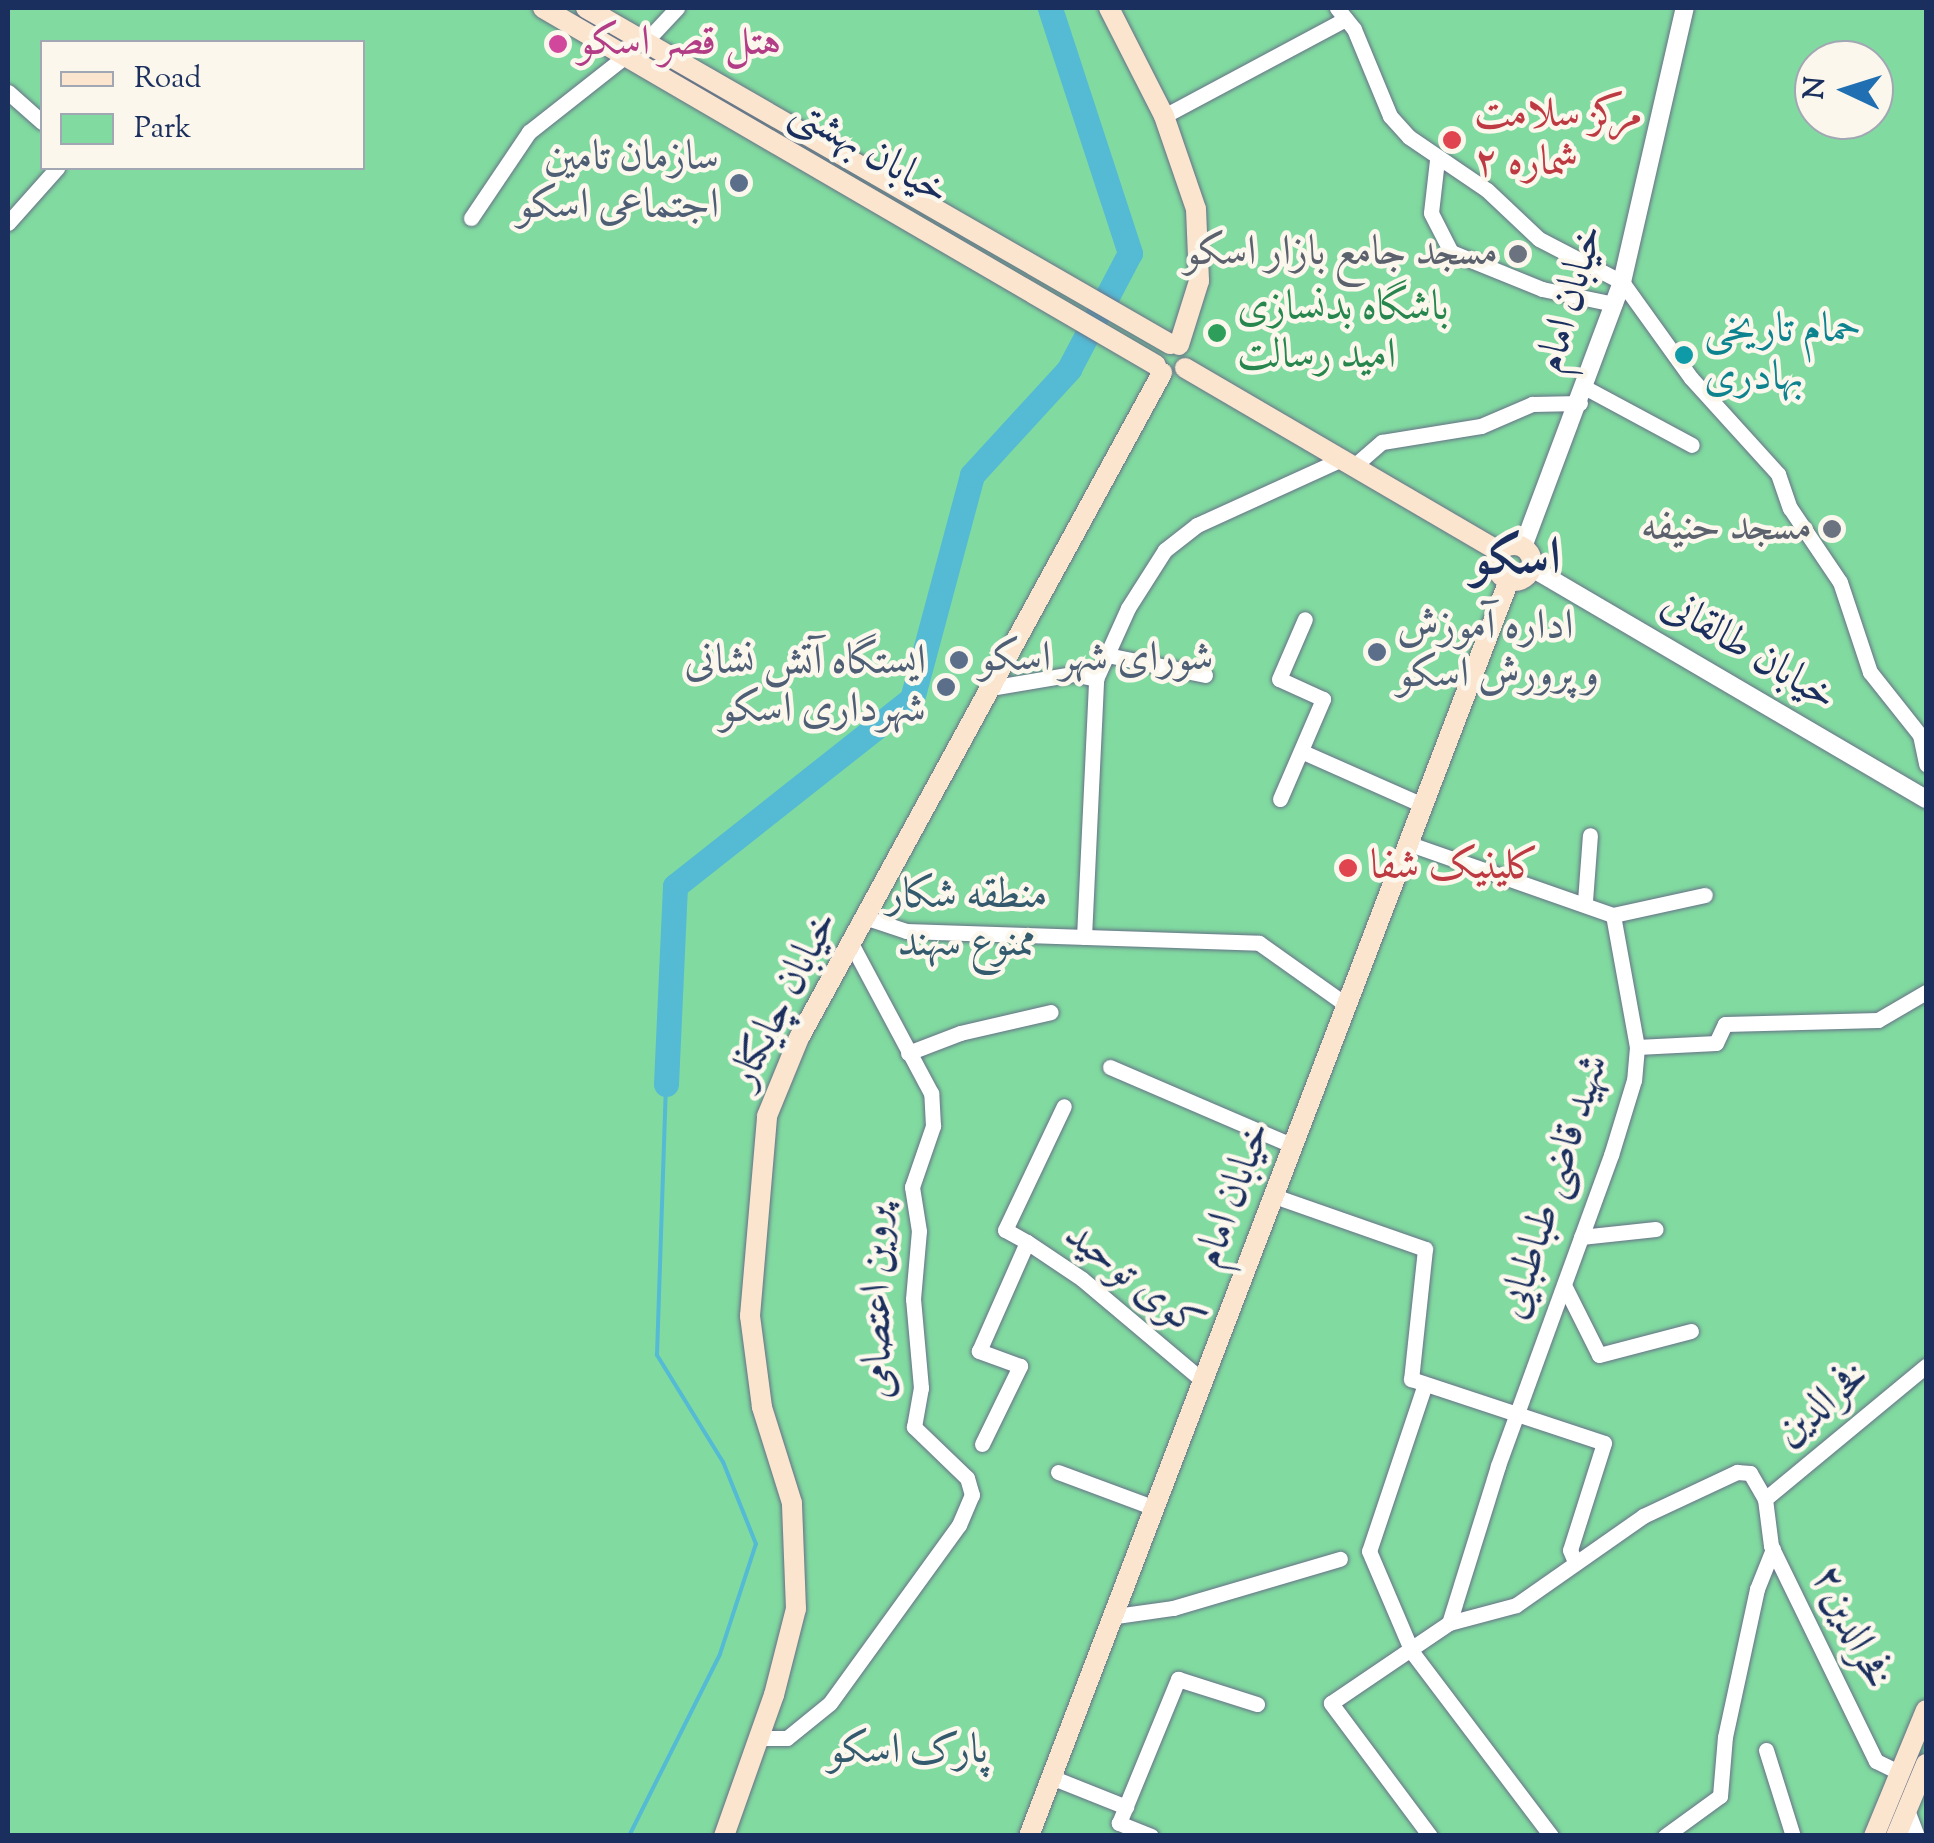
<!DOCTYPE html>
<html>
<head>
<meta charset="utf-8">
<style>
  body { margin:0 }
  #map { position:relative; width:1934px; height:1843px; overflow:hidden; background:#f1ebd3; font-family:"Sorts Mill Goudy",Amiri,serif }
  div>[style] { position:absolute }
  .green>* { inset:0; background:#81dba0 }
  .stream>* { height:4px; margin:-2px; padding:0 2px; transform-origin:2px; border-radius:2px; background:#55bad4 }
  .river>* { height:25px; margin:-12.5px; padding:0 12.5px; transform-origin:12.5px; border-radius:12.5px; background:#55bad4 }
  .roads { filter:drop-shadow(0 0 2px #667187) drop-shadow(0 0 2px #667187) }
  .minor>* { height:15px; margin:-7.5px; padding:0 7.5px; transform-origin:7.5px; border-radius:7.5px; background:#fff }
  .tertiary>* { height:18px; margin:-9px; padding:0 9px; transform-origin:9px; border-radius:9px; background:#fff }
  .secondary>* { height:20px; margin:-10px; padding:0 10px; transform-origin:10px; border-radius:10px; background:#fce5cf }
  .secondary>.ring { margin:-10px; padding:0; box-sizing:content-box; background:none; border:20px solid #fce5cf; border-radius:50% }
  .dots>* { width:28px; height:28px; translate:-50% -50%; box-sizing:border-box; border:5px solid #fbf7ec; border-radius:50% }
  span { translate:-50% -50%; white-space:nowrap; text-align:center; line-height:1.15; -webkit-text-stroke:9px #fbf7ec; paint-order:stroke }
  .hotel-label { font-size:42px; color:#b23c85 }
  .left { translate:0 -50%; text-align:left }
  .health-label { font-size:42px; color:#be3a42 }
  .street-label { font-size:42px; color:#1b2f5e }
  .service-label { font-size:42px; color:#4e5e75 }
  .right { translate:-100% -50%; text-align:right }
  .worship-label { font-size:42px; color:#5b616d }
  .leisure-label { font-size:42px; color:#27864d }
  .culture-label { font-size:42px; color:#0d838f }
  .park-label { font-size:42px; color:#345a6e }
  .district-label { font-size:52px; color:#1b2f5e; font-weight:700 }
  .frame { position:absolute; inset:0; border:10px solid #1b2f5e; pointer-events:none }
  .legend { position:absolute; left:40px; top:40px; width:325px; height:130px; box-sizing:border-box; background:#fbf7ec; border:2px solid #a1a7b3; margin:0; padding:12px 18px; list-style:none; font-size:30px; color:#1b2f5e }
  .legend li { display:flex; align-items:center; gap:20px; height:50px }
  .legend b { width:50px; border:2px solid #a1a7b3 }
  .north { position:absolute; left:1794px; top:40px; width:100px; height:100px; box-sizing:border-box; background:#fbf7ec; border:2px solid #a1a7b3; border-radius:50%; rotate:274deg; font-size:28px; font-weight:700; line-height:40px; text-align:center; color:#1b2f5e }
  .north::after { content:''; display:block; margin:auto; width:35px; height:45px; background:#1f6fb2; clip-path:polygon(50% 0,100% 100%,50% 72%,0 100%) }
</style>
</head>
<body>
<div id="map">
  <div class="green">
    <i style="clip-path:polygon(evenodd,8px 8px,1926px 8px,1926px 1835px,8px 1836px,8px 8px,42px 42px,362px 42px,362px 168px,42px 168px,42px 42px,8px 8px,1814px 60px,1874px 60px,1874px 120px,1814px 120px,1814px 60px)"></i>
  </div>
  <div class="stream">
    <i style="left:629px;top:1836px;width:203px;rotate:-63.4deg"></i>
    <i style="left:720px;top:1654px;width:116px;rotate:-71.9deg"></i>
    <i style="left:756px;top:1544px;width:88px;rotate:-111.9deg"></i>
    <i style="left:723px;top:1462px;width:126px;rotate:-121.7deg"></i>
    <i style="left:657px;top:1355px;width:271px;rotate:-88.1deg"></i>
  </div>
  <div class="river">
    <i style="left:666px;top:1084px;width:198px;rotate:-87.4deg"></i>
    <i style="left:675px;top:886px;width:302px;rotate:-38.3deg"></i>
    <i style="left:912px;top:699px;width:232px;rotate:-75deg"></i>
    <i style="left:972px;top:475px;width:144px;rotate:-47.5deg"></i>
    <i style="left:1069px;top:369px;width:131px;rotate:-62.3deg"></i>
    <i style="left:1130px;top:253px;width:258px;rotate:-108.1deg"></i>
  </div>
  <div class="roads">
    <div class="minor">
      <i style="left:1337px;top:8px;width:27px;rotate:51deg"></i>
      <i style="left:1354px;top:29px;width:94px;rotate:67.5deg"></i>
      <i style="left:1390px;top:116px;width:28px;rotate:48deg"></i>
      <i style="left:1409px;top:137px;width:94px;rotate:34.2deg"></i>
      <i style="left:1487px;top:190px;width:71px;rotate:43.3deg"></i>
      <i style="left:1539px;top:239px;width:93px;rotate:27.4deg"></i>
      <i style="left:1622px;top:282px;width:118px;rotate:54.3deg"></i>
      <i style="left:1691px;top:378px;width:130px;rotate:47.8deg"></i>
      <i style="left:1778px;top:474px;width:36px;rotate:71deg"></i>
      <i style="left:1790px;top:508px;width:89px;rotate:56deg"></i>
      <i style="left:1840px;top:582px;width:95px;rotate:71.6deg"></i>
      <i style="left:1870px;top:672px;width:80px;rotate:51.6deg"></i>
      <i style="left:1920px;top:735px;width:30px;rotate:78deg"></i>
      <i style="left:647px;top:40px;width:44px;rotate:-46.8deg"></i>
      <i style="left:8px;top:92px;width:45px;rotate:41.4deg"></i>
      <i style="left:1164px;top:116px;width:206px;rotate:-28.1deg"></i>
      <i style="left:1437px;top:160px;width:53px;rotate:96.5deg"></i>
      <i style="left:1431px;top:213px;width:44px;rotate:62.9deg"></i>
      <i style="left:1451px;top:252px;width:98px;rotate:22.1deg"></i>
      <i style="left:1542px;top:289px;width:74px;rotate:11.8deg"></i>
      <i style="left:471px;top:218px;width:104px;rotate:-56deg"></i>
      <i style="left:529px;top:132px;width:125px;rotate:-38.2deg"></i>
      <i style="left:8px;top:223px;width:74px;rotate:-48.3deg"></i>
      <i style="left:1586px;top:388px;width:120px;rotate:28.3deg"></i>
      <i style="left:1354px;top:466px;width:37px;rotate:-41deg"></i>
      <i style="left:1382px;top:442px;width:100px;rotate:-9.2deg"></i>
      <i style="left:1481px;top:426px;width:56px;rotate:-23.3deg"></i>
      <i style="left:1532px;top:404px;width:48px;rotate:-1.2deg"></i>
      <i style="left:1107px;top:655px;width:100px;rotate:11.5deg"></i>
      <i style="left:996px;top:687px;width:78px;rotate:-9.6deg"></i>
      <i style="left:1073px;top:674px;width:24px;rotate:12deg"></i>
      <i style="left:1303px;top:752px;width:133px;rotate:23.9deg"></i>
      <i style="left:1280px;top:799px;width:109px;rotate:-66.7deg"></i>
      <i style="left:1323px;top:699px;width:48px;rotate:-155.6deg"></i>
      <i style="left:1279px;top:679px;width:65px;rotate:-66.6deg"></i>
      <i style="left:1410px;top:844px;width:215px;rotate:19.3deg"></i>
      <i style="left:1613px;top:915px;width:134px;rotate:79.7deg"></i>
      <i style="left:1637px;top:1047px;width:33px;rotate:95deg"></i>
      <i style="left:1634px;top:1080px;width:78px;rotate:107deg"></i>
      <i style="left:1611px;top:1155px;width:331px;rotate:110deg"></i>
      <i style="left:1498px;top:1466px;width:164px;rotate:107.3deg"></i>
      <i style="left:1585px;top:901px;width:66px;rotate:-85.7deg"></i>
      <i style="left:1613px;top:915px;width:94px;rotate:-12.3deg"></i>
      <i style="left:867px;top:918px;width:41px;rotate:18.4deg"></i>
      <i style="left:906px;top:931px;width:353px;rotate:1.9deg"></i>
      <i style="left:1259px;top:943px;width:105px;rotate:35.3deg"></i>
      <i style="left:1084px;top:937px;width:258px;rotate:-87.3deg"></i>
      <i style="left:1096px;top:679px;width:78px;rotate:-65.7deg"></i>
      <i style="left:1128px;top:608px;width:69px;rotate:-57.5deg"></i>
      <i style="left:1165px;top:550px;width:41px;rotate:-38deg"></i>
      <i style="left:1197px;top:525px;width:159px;rotate:-24.5deg"></i>
      <i style="left:1637px;top:1047px;width:79px;rotate:-2.9deg"></i>
      <i style="left:1716px;top:1043px;width:21px;rotate:-65deg"></i>
      <i style="left:1725px;top:1024px;width:153px;rotate:-1.5deg"></i>
      <i style="left:1878px;top:1020px;width:56px;rotate:-30.3deg"></i>
      <i style="left:908px;top:1053px;width:56px;rotate:-21deg"></i>
      <i style="left:960px;top:1033px;width:93px;rotate:-13deg"></i>
      <i style="left:1110px;top:1067px;width:199px;rotate:23.3deg"></i>
      <i style="left:1274px;top:1196px;width:160px;rotate:19.3deg"></i>
      <i style="left:1425px;top:1249px;width:131px;rotate:96.1deg"></i>
      <i style="left:1411px;top:1379px;width:203px;rotate:18.3deg"></i>
      <i style="left:1604px;top:1443px;width:112px;rotate:107.6deg"></i>
      <i style="left:1570px;top:1550px;width:13px;rotate:67deg"></i>
      <i style="left:1581px;top:1237px;width:75px;rotate:-6.1deg"></i>
      <i style="left:1027px;top:1242px;width:25px;rotate:-151deg"></i>
      <i style="left:1005px;top:1230px;width:137px;rotate:-64.6deg"></i>
      <i style="left:1564px;top:1285px;width:78px;rotate:63.4deg"></i>
      <i style="left:1599px;top:1355px;width:95px;rotate:-14.6deg"></i>
      <i style="left:1425px;top:1384px;width:176px;rotate:108.5deg"></i>
      <i style="left:1369px;top:1551px;width:110px;rotate:66.9deg"></i>
      <i style="left:1412px;top:1652px;width:231px;rotate:52.9deg"></i>
      <i style="left:982px;top:1444px;width:87px;rotate:-64deg"></i>
      <i style="left:1020px;top:1366px;width:44px;rotate:-159.9deg"></i>
      <i style="left:979px;top:1351px;width:119px;rotate:-66.2deg"></i>
      <i style="left:1027px;top:1242px;width:66px;rotate:33.9deg"></i>
      <i style="left:1082px;top:1279px;width:158px;rotate:40.1deg"></i>
      <i style="left:1058px;top:1472px;width:103px;rotate:20.4deg"></i>
      <i style="left:1765px;top:1499px;width:209px;rotate:-39.6deg"></i>
      <i style="left:1116px;top:1616px;width:58px;rotate:-8deg"></i>
      <i style="left:1173px;top:1608px;width:174px;rotate:-16.4deg"></i>
      <i style="left:759px;top:1738px;width:28px"></i>
      <i style="left:787px;top:1738px;width:55px;rotate:-39.1deg"></i>
      <i style="left:830px;top:1703px;width:220px;rotate:-54.1deg"></i>
      <i style="left:959px;top:1525px;width:33px;rotate:-67deg"></i>
      <i style="left:972px;top:1495px;width:18px;rotate:-106deg"></i>
      <i style="left:967px;top:1478px;width:74px;rotate:-136.1deg"></i>
      <i style="left:914px;top:1427px;width:40px;rotate:-80deg"></i>
      <i style="left:921px;top:1388px;width:89px;rotate:-95.1deg"></i>
      <i style="left:913px;top:1299px;width:68px;rotate:-85deg"></i>
      <i style="left:919px;top:1231px;width:45px;rotate:-99deg"></i>
      <i style="left:912px;top:1187px;width:65px;rotate:-71deg"></i>
      <i style="left:933px;top:1126px;width:33px;rotate:-93deg"></i>
      <i style="left:931px;top:1093px;width:168px;rotate:-118.1deg"></i>
      <i style="left:1766px;top:1750px;width:90px;rotate:72.6deg"></i>
      <i style="left:1051px;top:1777px;width:81px;rotate:21.8deg"></i>
      <i style="left:1907px;top:1810px;width:28px;rotate:69deg"></i>
      <i style="left:1151px;top:1836px;width:35px;rotate:-158deg"></i>
      <i style="left:1119px;top:1823px;width:156px;rotate:-67.7deg"></i>
      <i style="left:1178px;top:1679px;width:83px;rotate:17.6deg"></i>
      <i style="left:1430px;top:1836px;width:166px;rotate:-126.7deg"></i>
      <i style="left:1331px;top:1703px;width:143px;rotate:-34.1deg"></i>
      <i style="left:1449px;top:1623px;width:69px;rotate:-15deg"></i>
      <i style="left:1516px;top:1605px;width:155px;rotate:-35deg"></i>
      <i style="left:1643px;top:1516px;width:104px;rotate:-25.1deg"></i>
      <i style="left:1737px;top:1472px;width:13px;rotate:4deg"></i>
      <i style="left:1750px;top:1473px;width:30px;rotate:60deg"></i>
      <i style="left:1765px;top:1499px;width:47px;rotate:82.7deg"></i>
      <i style="left:1771px;top:1546px;width:239px;rotate:64deg"></i>
      <i style="left:1876px;top:1761px;width:25px;rotate:26deg"></i>
      <i style="left:1665px;top:1836px;width:68px;rotate:-36deg"></i>
      <i style="left:1720px;top:1796px;width:59px;rotate:-85.2deg"></i>
      <i style="left:1725px;top:1737px;width:151px;rotate:-77.8deg"></i>
      <i style="left:1757px;top:1589px;width:43px;rotate:-68.2deg"></i>
    </div>
    <div class="tertiary">
      <i style="left:1523px;top:547px;width:283px;rotate:-69.5deg"></i>
      <i style="left:1622px;top:282px;width:281px;rotate:-77.1deg"></i>
      <i style="left:1532px;top:568px;width:457px;rotate:30.4deg"></i>
    </div>
    <div class="secondary">
      <i style="left:543px;top:8px;width:709px;rotate:30.22deg"></i>
      <i style="left:586px;top:8px;width:674px;rotate:29.91deg"></i>
      <i style="left:1109px;top:8px;width:121px;rotate:63deg"></i>
      <i style="left:1164px;top:116px;width:98px;rotate:71deg"></i>
      <i style="left:1196px;top:209px;width:72px;rotate:87.6deg"></i>
      <i style="left:1199px;top:281px;width:67px;rotate:107.4deg"></i>
      <i style="left:1185px;top:368px;width:365px;rotate:30.3deg"></i>
      <i class="ring" style="left:1496px;top:545px;width:16px;height:16px"></i>
      <i style="left:724px;top:1836px;width:150px;rotate:-70.5deg"></i>
      <i style="left:774px;top:1695px;width:89px;rotate:-75.7deg"></i>
      <i style="left:796px;top:1609px;width:106px;rotate:-92.2deg"></i>
      <i style="left:792px;top:1503px;width:101px;rotate:-107.4deg"></i>
      <i style="left:762px;top:1407px;width:92px;rotate:-97.5deg"></i>
      <i style="left:750px;top:1316px;width:201px;rotate:-85.1deg"></i>
      <i style="left:767px;top:1116px;width:84px;rotate:-67.7deg"></i>
      <i style="left:799px;top:1038px;width:758px;rotate:-61.37deg"></i>
      <i style="left:1029px;top:1836px;width:1345px;rotate:-69.08deg"></i>
      <i style="left:1874px;top:1836px;width:136px;rotate:-67.6deg"></i>
      <i style="left:1896px;top:1836px;width:78px;rotate:-67.4deg"></i>
    </div>
  </div>
  <div class="dots">
    <i style="left:558px;top:44px;background:#d1479c"></i>
    <i style="left:1452px;top:140px;background:#e0444e"></i>
    <i style="left:739px;top:183px;background:#5c6f8a"></i>
    <i style="left:1518px;top:254px;background:#6b7280"></i>
    <i style="left:1217px;top:333px;background:#2e9e5b"></i>
    <i style="left:1684px;top:355px;background:#0f9aa8"></i>
    <i style="left:1832px;top:529px;background:#6b7280"></i>
    <i style="left:1377px;top:652px;background:#5c6f8a"></i>
    <i style="left:959px;top:660px;background:#5c6f8a"></i>
    <i style="left:946px;top:687px;background:#5c6f8a"></i>
    <i style="left:1348px;top:868px;background:#e0444e"></i>
  </div>
  <div class="hotel-label">
    <span class="left" style="left:578px;top:44px">هتل قصر اسکو</span>
  </div>
  <div class="health-label">
    <span class="left" style="left:1474px;top:140px">مرکز سلامت<br>شماره ۲</span>
    <span class="left" style="left:1370px;top:868px">کلینیک شفا</span>
  </div>
  <div class="street-label">
    <span style="left:869px;top:153px;rotate:30deg">خیابان بهشتی</span>
    <span style="left:1572px;top:299px;rotate:-74deg">خیابان امام</span>
    <span style="left:1748px;top:652px;rotate:31deg">خیابان طالقانی</span>
    <span style="left:785px;top:1000px;rotate:-63deg">خیابان چایکنار</span>
    <span style="left:1555px;top:1187px;rotate:-72deg">شهید قاضی طباطبایی</span>
    <span style="left:1235px;top:1195px;rotate:-70deg">خیابان امام</span>
    <span style="left:1133px;top:1281px;rotate:38deg">کوی توحید</span>
    <span style="left:879px;top:1302px;rotate:-91deg">پروین اعتصامی</span>
    <span style="left:1823px;top:1405px;rotate:-39deg">فخرالدین</span>
    <span style="left:1850px;top:1628px;rotate:64deg">فخرالدین۲</span>
  </div>
  <div class="service-label">
    <span class="right" style="left:719px;top:183px">سازمان تامین<br>اجتماعی اسکو</span>
    <span class="left" style="left:1397px;top:652px">اداره آموزش<br>و پرورش اسکو</span>
    <span class="left" style="left:979px;top:660px">شورای شهر اسکو</span>
    <span class="right" style="left:926px;top:687px">ایستگاه آتش نشانی<br>شهرداری اسکو</span>
  </div>
  <div class="worship-label">
    <span class="right" style="left:1498px;top:254px">مسجد جامع بازار اسکو</span>
    <span class="right" style="left:1812px;top:529px">مسجد حنیفه</span>
  </div>
  <div class="leisure-label">
    <span class="left" style="left:1237px;top:333px">باشگاه بدنسازی<br>امید رسالت</span>
  </div>
  <div class="culture-label">
    <span class="left" style="left:1704px;top:355px">حمام تاریخی<br>بهادری</span>
  </div>
  <div class="park-label">
    <span style="left:967px;top:921px">منطقه شکار<br>ممنوع سهند</span>
    <span style="left:908px;top:1752px">پارک اسکو</span>
  </div>
  <div class="district-label">
    <span style="left:1516px;top:561px">اسکو</span>
  </div>
  <div class="frame"></div>
  <ul class="legend">
  <li><b style="height:12px;background:#fce5cf"></b>Road</li>
  <li><b style="height:28px;background:#81dba0"></b>Park</li>
  </ul>
  <div class="north">N</div>
</div>
</body>
</html>
